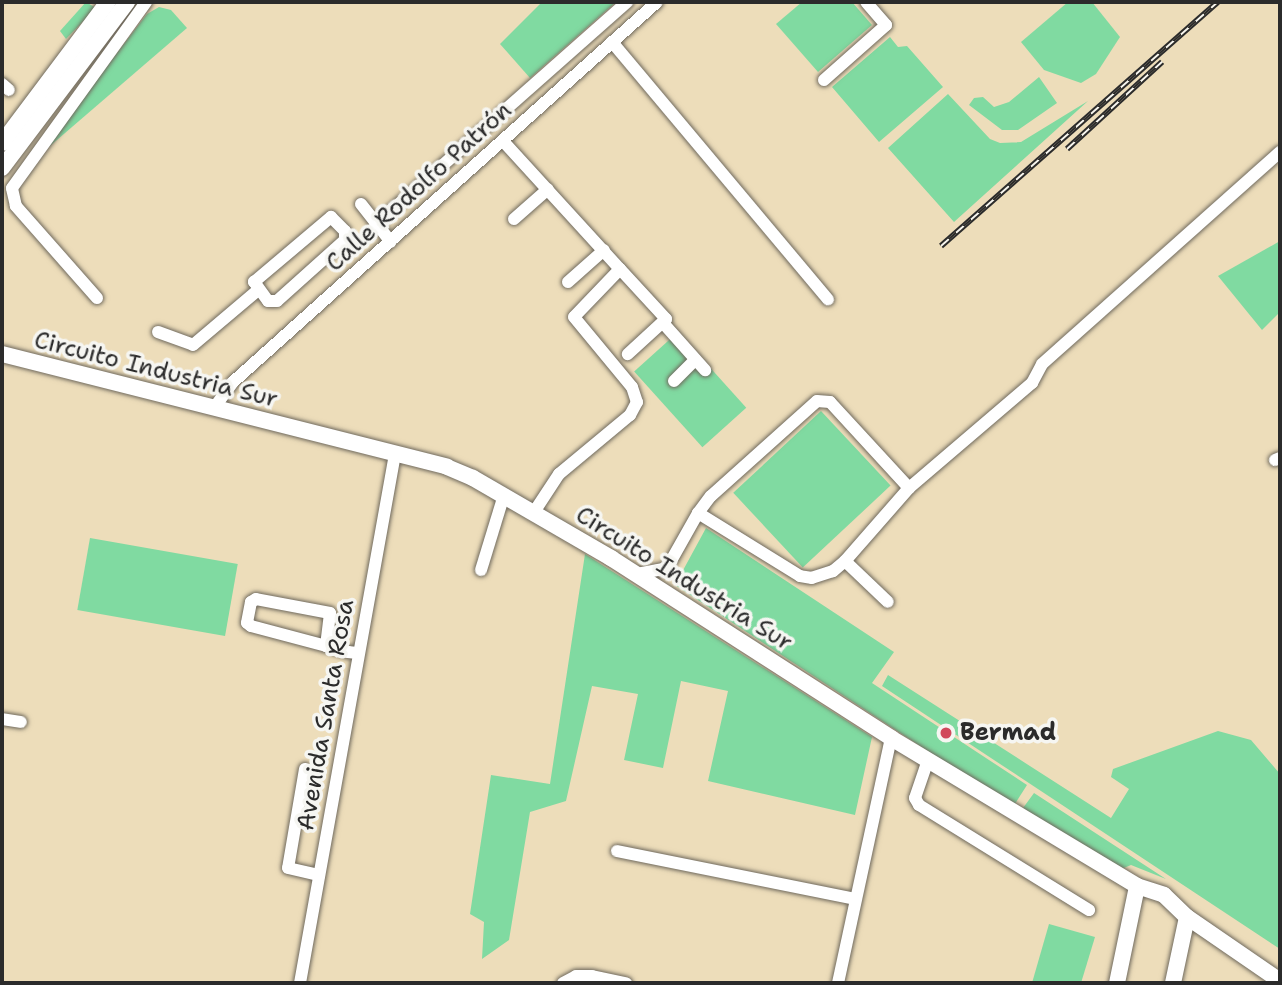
<!DOCTYPE html>
<html>
<head>
<meta charset="utf-8">
<style>
  body { margin:0 }
  #map { position:relative; width:1282px; height:985px; overflow:hidden; background:#edddba; font-family:"Shantell Sans",sans-serif }
  div>[style] { position:absolute }
  .green>* { inset:0; background:#80daa1; transform-origin:0 0 }
  .roads { filter:drop-shadow(0 0 2px #6f695d) drop-shadow(0 0 2px #6f695d) }
  .minor>* { height:12px; margin:-6px; padding:0 6px; transform-origin:6px; border-radius:6px; background:#fff }
  .major>* { height:16px; margin:-8px; padding:0 8px; transform-origin:8px; border-radius:8px; background:#fff }
  .rail>* { height:6px; margin-top:-3px; transform-origin:0; background:repeating-linear-gradient(90deg,#f6f6f2 0 10px,#2b2b2b 0 20px); box-sizing:border-box; border-block:2px solid #2b2b2b }
  .dots>* { width:19px; height:19px; translate:-50% -50%; box-sizing:border-box; border:4px solid #f6f6f2; border-radius:50% }
  span { translate:-50% -50%; white-space:nowrap; text-align:center; line-height:1.15; -webkit-text-stroke:7px #f6f6f2; paint-order:stroke }
  .street-label { font-size:24px; color:#2b2b2b }
  .poi-label { font-size:24px; color:#2b2b2b; font-weight:700 }
  .left { translate:0 -50%; text-align:left }
  .frame { position:absolute; inset:0; border:4px solid #2b2b2b; pointer-events:none }
</style>
</head>
<body>
<div id="map">
  <div class="green">
    <i style="clip-path:polygon(86px 2px,96px 8px,66px 39px,60px 31px)"></i>
    <i style="clip-path:polygon(542px 2px,616px 2px,530px 78px,500px 44px)"></i>
    <i style="clip-path:polygon(802px 2px,852px 2px,872px 25px,818px 72px,776px 24px)"></i>
    <i style="clip-path:polygon(1068px 2px,1092px 2px,1120px 37px,1096px 74px,1081px 83px,1044px 70px,1021px 42px)"></i>
    <i style="clip-path:polygon(159px 7px,171px 10px,187px 28px,36px 158px,147px 14px)"></i>
    <i style="clip-path:polygon(890px 37px,898px 47px,907px 46px,943px 87px,879px 142px,832px 87px)"></i>
    <i style="clip-path:polygon(1039px 77px,1057px 103px,1018px 130px,1002px 130px,969px 105px,974px 98px,983px 97px,994px 107px,1009px 102px)"></i>
    <i style="clip-path:polygon(948px 94px,990px 139px,1000px 143px,1021px 142px,1088px 101px,954px 222px,888px 148px)"></i>
    <i style="clip-path:polygon(1280px 241px,1280px 312px,1262px 330px,1218px 276px)"></i>
    <i style="left:678px;top:332px;width:102px;height:59px;rotate:48deg"></i>
    <i style="left:821px;top:411px;width:102px;height:120px;rotate:47deg"></i>
    <i style="clip-path:polygon(706px 528px,894px 652px,872px 683px,1027px 785px,1013px 807px,675px 585px)"></i>
    <i style="left:90px;top:538px;width:150px;height:73px;rotate:10deg"></i>
    <i style="clip-path:polygon(585px 554px,872px 737px,855px 815px,708px 781px,728px 691px,681px 681px,663px 768px,624px 760px,638px 694px,592px 686px,566px 801px,530px 812px,509px 940px,482px 959px,484px 922px,470px 914px,491px 775px,550px 784px)"></i>
    <i style="clip-path:polygon(888px 675px,1111px 818px,1129px 789px,1111px 777px,1113px 769px,1218px 731px,1251px 740px,1280px 774px,1280px 949px,882px 686px)"></i>
    <i style="clip-path:polygon(1034px 793px,1166px 879px,1131px 865px,1119px 870px,1023px 808px)"></i>
    <i style="clip-path:polygon(1049px 924px,1095px 937px,1081px 983px,1032px 983px)"></i>
  </div>
  <div class="roads">
    <div class="minor">
      <i style="left:612px;top:42px;width:336px;rotate:50deg"></i>
      <i style="left:824px;top:80px;width:83px;rotate:-41.6deg"></i>
      <i style="left:886px;top:25px;width:30px;rotate:-131deg"></i>
      <i style="left:2px;top:84px;width:9px;rotate:41deg"></i>
      <i style="left:503px;top:141px;width:173px;rotate:47.6deg"></i>
      <i style="left:620px;top:269px;width:66px;rotate:133.8deg"></i>
      <i style="left:574px;top:317px;width:91px;rotate:50.4deg"></i>
      <i style="left:632px;top:387px;width:16px;rotate:72deg"></i>
      <i style="left:637px;top:402px;width:15px;rotate:118deg"></i>
      <i style="left:630px;top:415px;width:92px;rotate:140.3deg"></i>
      <i style="left:559px;top:474px;width:45px;rotate:123.3deg"></i>
      <i style="left:361px;top:204px;width:48px;rotate:51.7deg"></i>
      <i style="left:331px;top:217px;width:20px;rotate:45deg"></i>
      <i style="left:345px;top:231px;width:9px;rotate:90deg"></i>
      <i style="left:345px;top:240px;width:91px;rotate:138.1deg"></i>
      <i style="left:277px;top:301px;width:9px;rotate:180deg"></i>
      <i style="left:268px;top:301px;width:24px;rotate:-126deg"></i>
      <i style="left:254px;top:282px;width:101px;rotate:-40.2deg"></i>
      <i style="left:514px;top:219px;width:45px;rotate:-41.4deg"></i>
      <i style="left:375px;top:225px;width:337px;rotate:-41.5deg"></i>
      <i style="left:620px;top:269px;width:68px;rotate:47.4deg"></i>
      <i style="left:666px;top:319px;width:52px;rotate:137.4deg"></i>
      <i style="left:568px;top:282px;width:48px;rotate:-41.6deg"></i>
      <i style="left:97px;top:298px;width:123px;rotate:-131.4deg"></i>
      <i style="left:16px;top:206px;width:18px;rotate:-103deg"></i>
      <i style="left:12px;top:188px;width:229px;rotate:-54.2deg"></i>
      <i style="left:664px;top:324px;width:62px;rotate:48.3deg"></i>
      <i style="left:158px;top:332px;width:37px;rotate:20deg"></i>
      <i style="left:193px;top:345px;width:85px;rotate:-40.2deg"></i>
      <i style="left:674px;top:381px;width:30px;rotate:-45deg"></i>
      <i style="left:214px;top:408px;width:32px;rotate:-54deg"></i>
      <i style="left:233px;top:382px;width:569px;rotate:-41.87deg"></i>
      <i style="left:1275px;top:460px;width:5px;rotate:-22deg"></i>
      <i style="left:909px;top:488px;width:162px;rotate:-40.5deg"></i>
      <i style="left:1032px;top:383px;width:21px;rotate:-62deg"></i>
      <i style="left:1042px;top:364px;width:319px;rotate:-41.7deg"></i>
      <i style="left:845px;top:561px;width:59px;rotate:43.6deg"></i>
      <i style="left:481px;top:570px;width:78px;rotate:-73deg"></i>
      <i style="left:637px;top:574px;width:31px;rotate:-11deg"></i>
      <i style="left:667px;top:568px;width:63px;rotate:-60.6deg"></i>
      <i style="left:698px;top:513px;width:21px;rotate:-53deg"></i>
      <i style="left:711px;top:496px;width:142px;rotate:-41.9deg"></i>
      <i style="left:817px;top:401px;width:13px;rotate:4deg"></i>
      <i style="left:830px;top:402px;width:117px;rotate:47.4deg"></i>
      <i style="left:909px;top:488px;width:97px;rotate:131.2deg"></i>
      <i style="left:845px;top:561px;width:16px;rotate:140deg"></i>
      <i style="left:833px;top:571px;width:22px;rotate:162deg"></i>
      <i style="left:812px;top:578px;width:12px;rotate:-171deg"></i>
      <i style="left:800px;top:576px;width:120px;rotate:-148.3deg"></i>
      <i style="left:326px;top:646px;width:33px;rotate:-83deg"></i>
      <i style="left:330px;top:613px;width:75px;rotate:-169.3deg"></i>
      <i style="left:256px;top:599px;width:6px;rotate:149deg"></i>
      <i style="left:251px;top:602px;width:21px;rotate:101deg"></i>
      <i style="left:247px;top:623px;width:5px;rotate:37deg"></i>
      <i style="left:251px;top:626px;width:78px;rotate:14.9deg"></i>
      <i style="left:326px;top:646px;width:23px;rotate:15deg"></i>
      <i style="left:348px;top:652px;width:9px;rotate:6deg"></i>
      <i style="left:2px;top:719px;width:19px;rotate:9deg"></i>
      <i style="left:928px;top:760px;width:40px;rotate:108.9deg"></i>
      <i style="left:915px;top:798px;width:8px;rotate:60deg"></i>
      <i style="left:919px;top:805px;width:200px;rotate:31.7deg"></i>
      <i style="left:305px;top:769px;width:100px;rotate:99.7deg"></i>
      <i style="left:288px;top:868px;width:32px;rotate:13deg"></i>
      <i style="left:617px;top:851px;width:243px;rotate:11.4deg"></i>
      <i style="left:300px;top:983px;width:537px;rotate:-79.82deg"></i>
      <i style="left:563px;top:983px;width:15px;rotate:-28deg"></i>
      <i style="left:576px;top:976px;width:16px"></i>
      <i style="left:592px;top:976px;width:35px;rotate:12deg"></i>
      <i style="left:838px;top:983px;width:251px;rotate:-77.8deg"></i>
    </div>
    <div class="major">
      <i style="left:2px;top:143px;width:176px;rotate:-53.1deg"></i>
      <i style="left:2px;top:168px;width:208px;rotate:-53deg"></i>
      <i style="left:2px;top:354px;width:459px;rotate:14.2deg"></i>
      <i style="left:447px;top:467px;width:28px;rotate:23deg"></i>
      <i style="left:473px;top:478px;width:160px;rotate:30.1deg"></i>
      <i style="left:611px;top:558px;width:333px;rotate:32.7deg"></i>
      <i style="left:891px;top:738px;width:287px;rotate:31deg"></i>
      <i style="left:1137px;top:886px;width:28px;rotate:18deg"></i>
      <i style="left:1164px;top:895px;width:32px;rotate:44deg"></i>
      <i style="left:1187px;top:917px;width:113px;rotate:34.5deg"></i>
      <i style="left:1117px;top:983px;width:99px;rotate:-78.3deg"></i>
      <i style="left:1173px;top:983px;width:67px;rotate:-78deg"></i>
    </div>
  </div>
  <div class="rail">
    <i style="left:1067px;top:149px;width:129px;rotate:-42.5deg"></i>
    <i style="left:941px;top:246px;width:369px;rotate:-41.4deg"></i>
  </div>
  <div class="dots">
    <i style="left:946px;top:733px;background:#d1495b"></i>
  </div>
  <div class="street-label">
    <span style="left:419px;top:187px;rotate:-42deg">Calle Rodolfo Patrón</span>
    <span style="left:156px;top:370px;rotate:14deg">Circuito Industria Sur</span>
    <span style="left:684px;top:579px;rotate:32deg">Circuito Industria Sur</span>
    <span style="left:326px;top:715px;rotate:-80deg">Avenida Santa Rosa</span>
  </div>
  <div class="poi-label">
    <span class="left" style="left:960px;top:733px">Bermad</span>
  </div>
  <div class="frame"></div>
</div>
</body>
</html>
